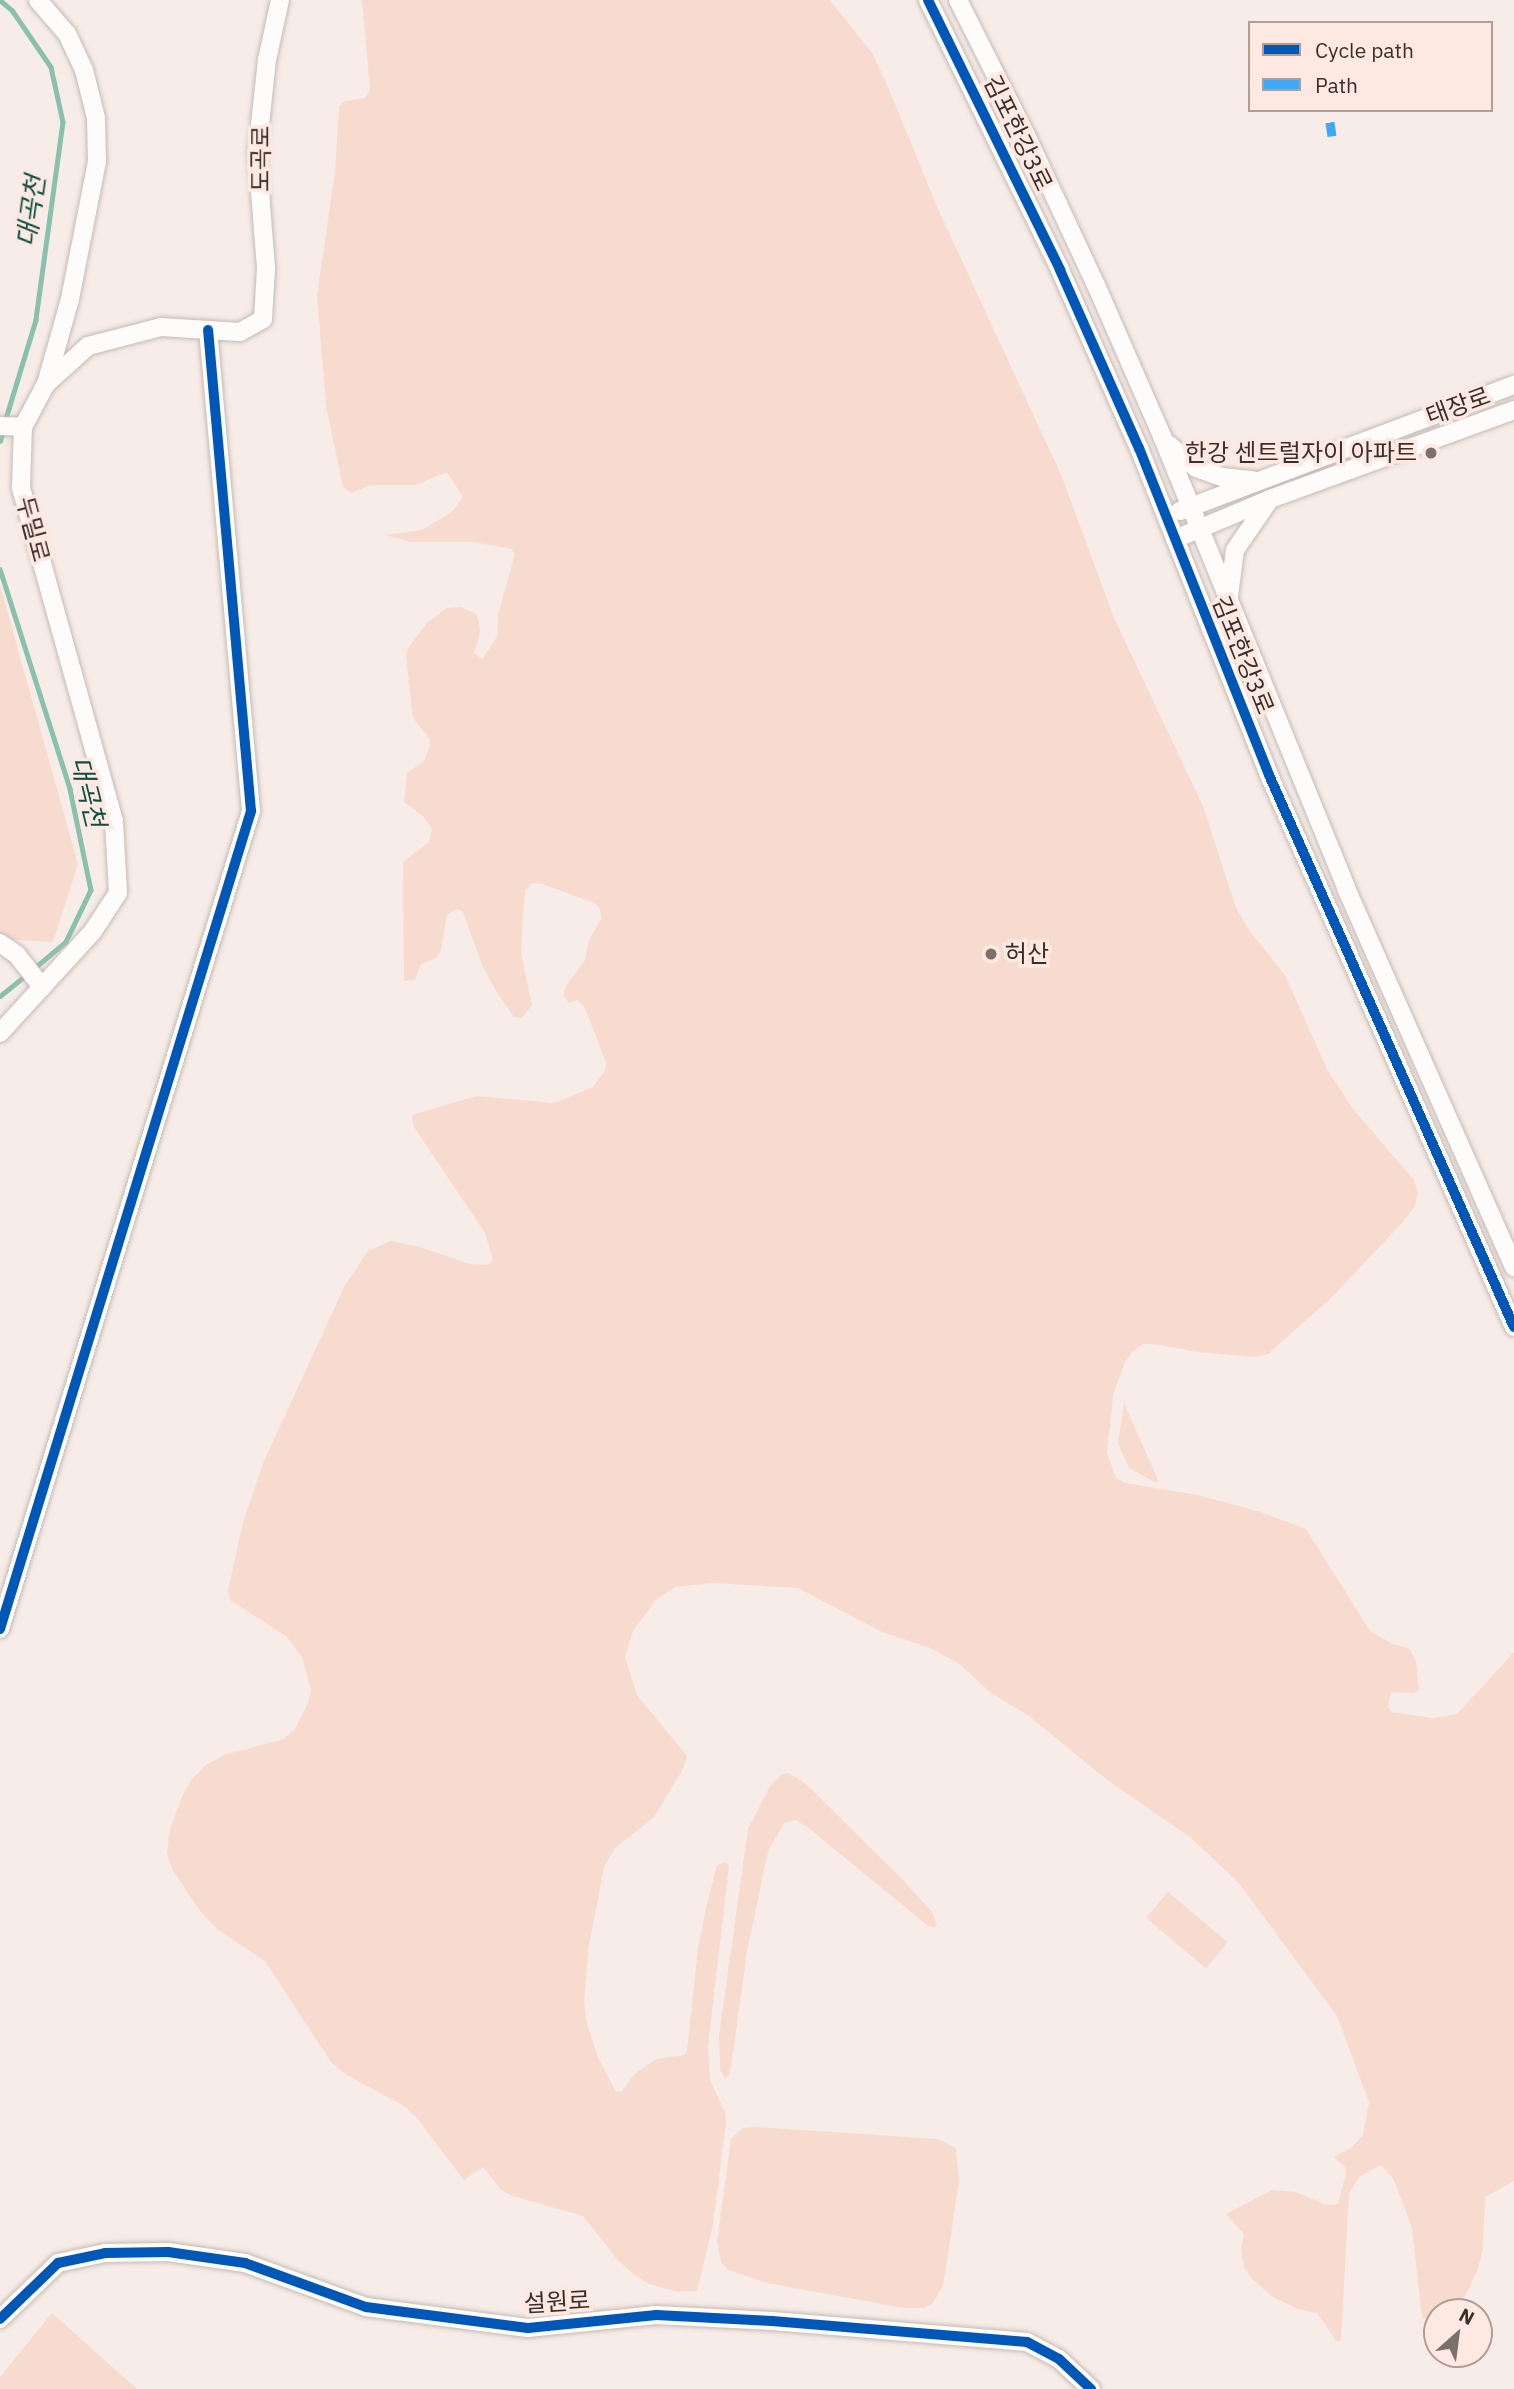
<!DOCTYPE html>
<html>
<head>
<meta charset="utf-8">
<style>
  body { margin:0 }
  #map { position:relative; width:1514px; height:2389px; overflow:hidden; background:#f7ece7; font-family:"IBM Plex Sans","Noto Sans KR",sans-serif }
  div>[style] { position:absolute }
  .green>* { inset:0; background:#f8dbcf; transform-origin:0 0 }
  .stream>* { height:4.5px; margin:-2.25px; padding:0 2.25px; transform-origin:2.25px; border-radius:2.25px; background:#89c1ad }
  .roads { filter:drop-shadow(0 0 2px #c5bab6) drop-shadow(0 0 2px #c5bab6) }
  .minor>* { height:18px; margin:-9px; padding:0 9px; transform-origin:9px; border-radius:9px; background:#fefcfb }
  .quiet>* { height:9px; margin-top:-4.5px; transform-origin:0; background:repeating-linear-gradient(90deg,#3fa9f5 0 18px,transparent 0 27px) }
  .cycleway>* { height:10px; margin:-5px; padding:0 5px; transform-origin:5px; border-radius:5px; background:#0057b8 }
  .dots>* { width:19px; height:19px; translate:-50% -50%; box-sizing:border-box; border:4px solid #fde9e1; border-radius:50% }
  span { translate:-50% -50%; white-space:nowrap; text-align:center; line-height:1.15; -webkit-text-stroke:7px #fde9e1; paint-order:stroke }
  .street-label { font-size:24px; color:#3a2e29 }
  .poi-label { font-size:24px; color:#3a2e29 }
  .right { translate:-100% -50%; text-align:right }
  .left { translate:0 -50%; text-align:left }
  .water-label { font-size:26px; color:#08503f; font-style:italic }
  .legend { position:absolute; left:1248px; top:21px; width:245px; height:91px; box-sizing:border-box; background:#fde9e1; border:2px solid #af9e97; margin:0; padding:9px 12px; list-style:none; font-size:21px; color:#3a2e29 }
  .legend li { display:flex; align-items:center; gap:14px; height:35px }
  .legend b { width:35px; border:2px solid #af9e97 }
  .north { position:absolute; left:1423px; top:2298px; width:70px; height:70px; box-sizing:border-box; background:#fde9e1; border:2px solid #af9e97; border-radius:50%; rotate:28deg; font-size:19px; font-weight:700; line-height:28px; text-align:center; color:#3a2e29 }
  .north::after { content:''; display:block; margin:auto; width:24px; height:32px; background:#7c706c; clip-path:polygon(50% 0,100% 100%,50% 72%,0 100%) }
</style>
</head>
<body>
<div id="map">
  <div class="green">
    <i style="clip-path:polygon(362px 0,830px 0,872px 53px,888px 87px,938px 209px,1062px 477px,1114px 618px,1203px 806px,1236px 908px,1249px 930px,1285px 975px,1327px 1069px,1352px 1108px,1414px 1180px,1418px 1193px,1415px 1206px,1402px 1223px,1332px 1297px,1268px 1354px,1255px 1357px,1197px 1352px,1155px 1344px,1143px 1344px,1133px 1351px,1125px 1362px,1113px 1395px,1107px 1453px,1116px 1478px,1125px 1483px,1197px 1495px,1261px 1512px,1306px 1529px,1370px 1631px,1393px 1644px,1410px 1649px,1416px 1661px,1419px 1690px,1414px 1693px,1391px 1692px,1388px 1707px,1392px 1712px,1433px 1718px,1457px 1714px,1514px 1652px,1514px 2181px,1485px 2197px,1483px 2250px,1477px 2271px,1460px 2307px,1453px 2312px,1437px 2312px,1437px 2320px,1422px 2318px,1412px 2228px,1393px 2178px,1381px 2165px,1360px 2176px,1349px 2193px,1341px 2341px,1337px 2342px,1317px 2313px,1298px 2309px,1273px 2297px,1251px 2278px,1244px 2267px,1241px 2250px,1244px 2234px,1226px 2214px,1272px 2190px,1296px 2192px,1326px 2205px,1338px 2204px,1346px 2173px,1345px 2167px,1334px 2157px,1351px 2148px,1363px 2135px,1369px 2102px,1337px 2016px,1238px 1882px,1191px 1838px,1106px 1779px,1029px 1716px,990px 1692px,957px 1662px,928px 1647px,880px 1631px,798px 1588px,713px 1583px,675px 1587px,656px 1600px,633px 1631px,625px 1657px,637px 1695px,687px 1756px,683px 1769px,654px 1817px,615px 1848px,604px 1867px,589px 1945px,584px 2002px,587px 2024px,598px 2057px,616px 2092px,622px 2091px,635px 2074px,656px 2059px,684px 2055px,687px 2051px,698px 1948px,706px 1908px,717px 1865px,726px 1862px,729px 1866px,708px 2046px,710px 2080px,725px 2112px,726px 2123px,713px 2225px,697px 2291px,678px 2292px,649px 2284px,633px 2274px,617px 2259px,583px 2216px,513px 2196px,501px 2190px,483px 2167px,464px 2180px,416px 2117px,404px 2106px,345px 2074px,331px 2062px,265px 1961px,217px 1929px,200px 1911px,172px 1869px,167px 1853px,170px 1829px,183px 1794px,193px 1778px,206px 1765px,224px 1755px,284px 1739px,295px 1729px,308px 1703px,311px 1690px,302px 1657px,286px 1636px,230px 1600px,228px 1591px,243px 1522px,264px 1461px,345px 1285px,368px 1251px,391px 1241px,420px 1247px,469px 1264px,488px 1265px,493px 1260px,485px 1233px,414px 1127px,412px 1115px,477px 1096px,554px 1103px,593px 1087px,605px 1071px,606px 1063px,585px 1008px,578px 1000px,569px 1003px,563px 995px,566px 986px,585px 960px,589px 940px,601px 919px,600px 908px,594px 903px,543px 884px,533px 883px,525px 890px,521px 953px,532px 1005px,522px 1018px,514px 1017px,496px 991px,482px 965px,463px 912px,458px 909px,447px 914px,441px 951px,436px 958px,421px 964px,415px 980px,404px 981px,403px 862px,429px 842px,432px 829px,423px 816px,404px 802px,407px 773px,424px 761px,430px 745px,429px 738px,413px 718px,406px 657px,408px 648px,428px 622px,447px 608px,460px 607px,476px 614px,479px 623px,480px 632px,474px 653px,482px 659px,497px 637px,498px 615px,515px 554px,511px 549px,473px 542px,411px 542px,385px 535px,422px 530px,453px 511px,463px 497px,447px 472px,416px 485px,370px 485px,351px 493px,343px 487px,326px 406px,317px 295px,335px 173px,339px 106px,346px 101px,365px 98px,370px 90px)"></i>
    <i style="clip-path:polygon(0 585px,78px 864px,53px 942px,0 939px)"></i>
    <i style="clip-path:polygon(1124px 1403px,1158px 1480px,1156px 1483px,1129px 1468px,1118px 1443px)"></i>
    <i style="clip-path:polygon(789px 1773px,806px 1784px,902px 1879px,932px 1912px,937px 1925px,933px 1928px,927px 1925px,806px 1826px,795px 1820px,784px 1823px,769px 1849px,765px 1865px,747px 1952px,730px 2074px,725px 2078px,720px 2070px,719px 2036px,748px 1829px,770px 1786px,782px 1774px)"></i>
    <i style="left:1168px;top:1892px;width:78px;height:34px;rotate:40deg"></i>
    <i style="clip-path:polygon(757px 2127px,938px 2139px,956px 2148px,959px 2180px,946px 2268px,942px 2288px,932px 2304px,924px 2308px,904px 2308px,767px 2283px,728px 2270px,721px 2262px,717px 2242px,731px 2138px,743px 2128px)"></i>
    <i style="clip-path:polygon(52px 2313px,137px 2389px,0 2389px,0 2377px)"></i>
  </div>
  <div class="stream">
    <i style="left:0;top:0;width:16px;rotate:40deg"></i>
    <i style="left:12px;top:10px;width:69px;rotate:55.6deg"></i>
    <i style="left:51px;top:67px;width:56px;rotate:77.7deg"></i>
    <i style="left:63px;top:122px;width:200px;rotate:97.8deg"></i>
    <i style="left:36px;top:320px;width:107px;rotate:106.9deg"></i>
    <i style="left:0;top:441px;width:10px;rotate:-73deg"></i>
    <i style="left:0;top:569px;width:231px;rotate:72.3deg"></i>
    <i style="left:70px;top:789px;width:103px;rotate:78.3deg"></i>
    <i style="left:91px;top:890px;width:58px;rotate:115.7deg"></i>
    <i style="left:66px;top:942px;width:42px;rotate:139.8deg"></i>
    <i style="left:0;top:996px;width:35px;rotate:-39deg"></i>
  </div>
  <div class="roads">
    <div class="minor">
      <i style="left:928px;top:0;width:301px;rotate:63.9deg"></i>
      <i style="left:1060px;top:270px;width:195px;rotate:66.1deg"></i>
      <i style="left:1139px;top:448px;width:352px;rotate:68.3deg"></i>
      <i style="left:1269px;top:775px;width:604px;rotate:66.07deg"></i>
      <i style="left:958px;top:0;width:149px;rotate:63.3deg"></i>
      <i style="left:1025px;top:133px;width:168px;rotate:65deg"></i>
      <i style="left:1096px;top:285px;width:165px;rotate:66.4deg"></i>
      <i style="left:1162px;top:436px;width:488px;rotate:67.8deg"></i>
      <i style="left:1346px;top:888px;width:415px;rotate:66.1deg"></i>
      <i style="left:46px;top:384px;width:57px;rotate:-42.1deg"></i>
      <i style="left:88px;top:346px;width:75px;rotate:-14.6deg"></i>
      <i style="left:161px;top:327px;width:79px;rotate:3.6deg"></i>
      <i style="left:240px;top:332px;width:26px;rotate:-29deg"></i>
      <i style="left:263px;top:319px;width:51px;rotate:-86.6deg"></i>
      <i style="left:266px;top:268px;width:115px;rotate:-94.5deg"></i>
      <i style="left:257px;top:153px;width:94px;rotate:-83.9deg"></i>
      <i style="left:267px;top:60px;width:61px;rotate:-77.8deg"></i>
      <i style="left:0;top:426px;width:23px;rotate:2deg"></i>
      <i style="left:1169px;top:445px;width:35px;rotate:40deg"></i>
      <i style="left:1196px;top:468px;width:28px;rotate:19deg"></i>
      <i style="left:1222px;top:477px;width:31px;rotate:6deg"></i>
      <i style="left:1180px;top:511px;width:357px;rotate:-20.7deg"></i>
      <i style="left:1175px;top:539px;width:103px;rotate:-22.8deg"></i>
      <i style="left:1270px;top:499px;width:260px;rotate:-20deg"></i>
      <i style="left:1229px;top:596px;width:46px;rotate:-82.6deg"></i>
      <i style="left:1235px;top:550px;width:58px;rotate:-55.5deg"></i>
      <i style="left:0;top:943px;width:21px;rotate:35deg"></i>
      <i style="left:17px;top:955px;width:41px;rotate:52deg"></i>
      <i style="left:0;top:1033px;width:138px;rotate:-47.6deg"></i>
      <i style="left:93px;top:931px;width:45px;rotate:-56.7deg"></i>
      <i style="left:118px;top:893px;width:72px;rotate:-93.2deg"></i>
      <i style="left:114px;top:821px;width:347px;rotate:-105.6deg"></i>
      <i style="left:21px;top:487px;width:60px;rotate:-88.1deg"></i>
      <i style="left:23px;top:427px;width:49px;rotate:-61.9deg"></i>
      <i style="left:46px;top:384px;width:88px;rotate:-74.2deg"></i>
      <i style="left:70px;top:299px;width:140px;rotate:-78.9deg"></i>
      <i style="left:97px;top:162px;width:44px;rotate:-91.3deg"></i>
      <i style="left:96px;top:118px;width:49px;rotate:-104deg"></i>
      <i style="left:84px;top:70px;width:40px;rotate:-115deg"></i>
      <i style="left:67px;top:34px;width:45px;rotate:-130.5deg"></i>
      <i style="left:0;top:1629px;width:856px;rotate:-72.94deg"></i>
      <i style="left:251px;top:811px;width:483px;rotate:-95.1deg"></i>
      <i style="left:0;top:2319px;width:81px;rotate:-44deg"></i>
      <i style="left:58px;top:2263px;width:48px;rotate:-12deg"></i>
      <i style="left:105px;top:2253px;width:63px;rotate:-0.9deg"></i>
      <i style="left:168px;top:2252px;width:78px;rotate:8.1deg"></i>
      <i style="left:245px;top:2263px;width:129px;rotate:20deg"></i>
      <i style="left:366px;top:2307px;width:163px;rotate:7.4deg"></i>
      <i style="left:528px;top:2328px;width:129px;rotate:-5.8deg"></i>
      <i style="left:656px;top:2315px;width:116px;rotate:3deg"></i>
      <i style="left:772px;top:2321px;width:256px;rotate:4.7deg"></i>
      <i style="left:1027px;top:2342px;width:36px;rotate:28deg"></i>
      <i style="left:1059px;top:2359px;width:44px;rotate:43.2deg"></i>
    </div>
  </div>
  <div class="quiet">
    <i style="left:1330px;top:122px;width:14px;rotate:82deg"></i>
  </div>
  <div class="cycleway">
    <i style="left:928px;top:0;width:301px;rotate:63.9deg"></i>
    <i style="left:1060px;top:270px;width:195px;rotate:66.1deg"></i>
    <i style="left:1139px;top:448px;width:352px;rotate:68.3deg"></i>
    <i style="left:1269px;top:775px;width:604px;rotate:66.07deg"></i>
    <i style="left:0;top:1629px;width:856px;rotate:-72.94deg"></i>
    <i style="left:251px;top:811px;width:483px;rotate:-95.1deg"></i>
    <i style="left:0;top:2319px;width:81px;rotate:-44deg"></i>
    <i style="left:58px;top:2263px;width:48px;rotate:-12deg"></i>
    <i style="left:105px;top:2253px;width:63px;rotate:-0.9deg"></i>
    <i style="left:168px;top:2252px;width:78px;rotate:8.1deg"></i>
    <i style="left:245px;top:2263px;width:129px;rotate:20deg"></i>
    <i style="left:366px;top:2307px;width:163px;rotate:7.4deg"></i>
    <i style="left:528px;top:2328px;width:129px;rotate:-5.8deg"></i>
    <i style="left:656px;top:2315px;width:116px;rotate:3deg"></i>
    <i style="left:772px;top:2321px;width:256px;rotate:4.7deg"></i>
    <i style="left:1027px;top:2342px;width:36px;rotate:28deg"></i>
    <i style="left:1059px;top:2359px;width:44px;rotate:43.2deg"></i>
  </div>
  <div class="dots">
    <i style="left:1431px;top:453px;background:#7c706c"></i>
    <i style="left:991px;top:954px;background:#7c706c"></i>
  </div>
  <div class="street-label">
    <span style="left:1018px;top:133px;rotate:64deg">김포한강3로</span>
    <span style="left:261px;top:159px;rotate:-90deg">도곡로</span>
    <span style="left:1458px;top:406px;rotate:-20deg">태장로</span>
    <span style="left:33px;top:529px;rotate:75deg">두밀로</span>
    <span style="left:1243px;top:655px;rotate:68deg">김포한강3로</span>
    <span style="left:557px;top:2302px;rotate:-3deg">설원로</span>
  </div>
  <div class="poi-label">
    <span class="right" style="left:1417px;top:453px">한강 센트럴자이 아파트</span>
    <span class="left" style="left:1005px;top:954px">허산</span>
  </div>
  <div class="water-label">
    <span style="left:31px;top:211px;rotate:-82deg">대곡천</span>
    <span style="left:88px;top:792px;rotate:76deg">대곡천</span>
  </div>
  <ul class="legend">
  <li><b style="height:9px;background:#0057b8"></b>Cycle path</li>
  <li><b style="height:9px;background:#3fa9f5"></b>Path</li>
  </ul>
  <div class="north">N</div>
</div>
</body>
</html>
